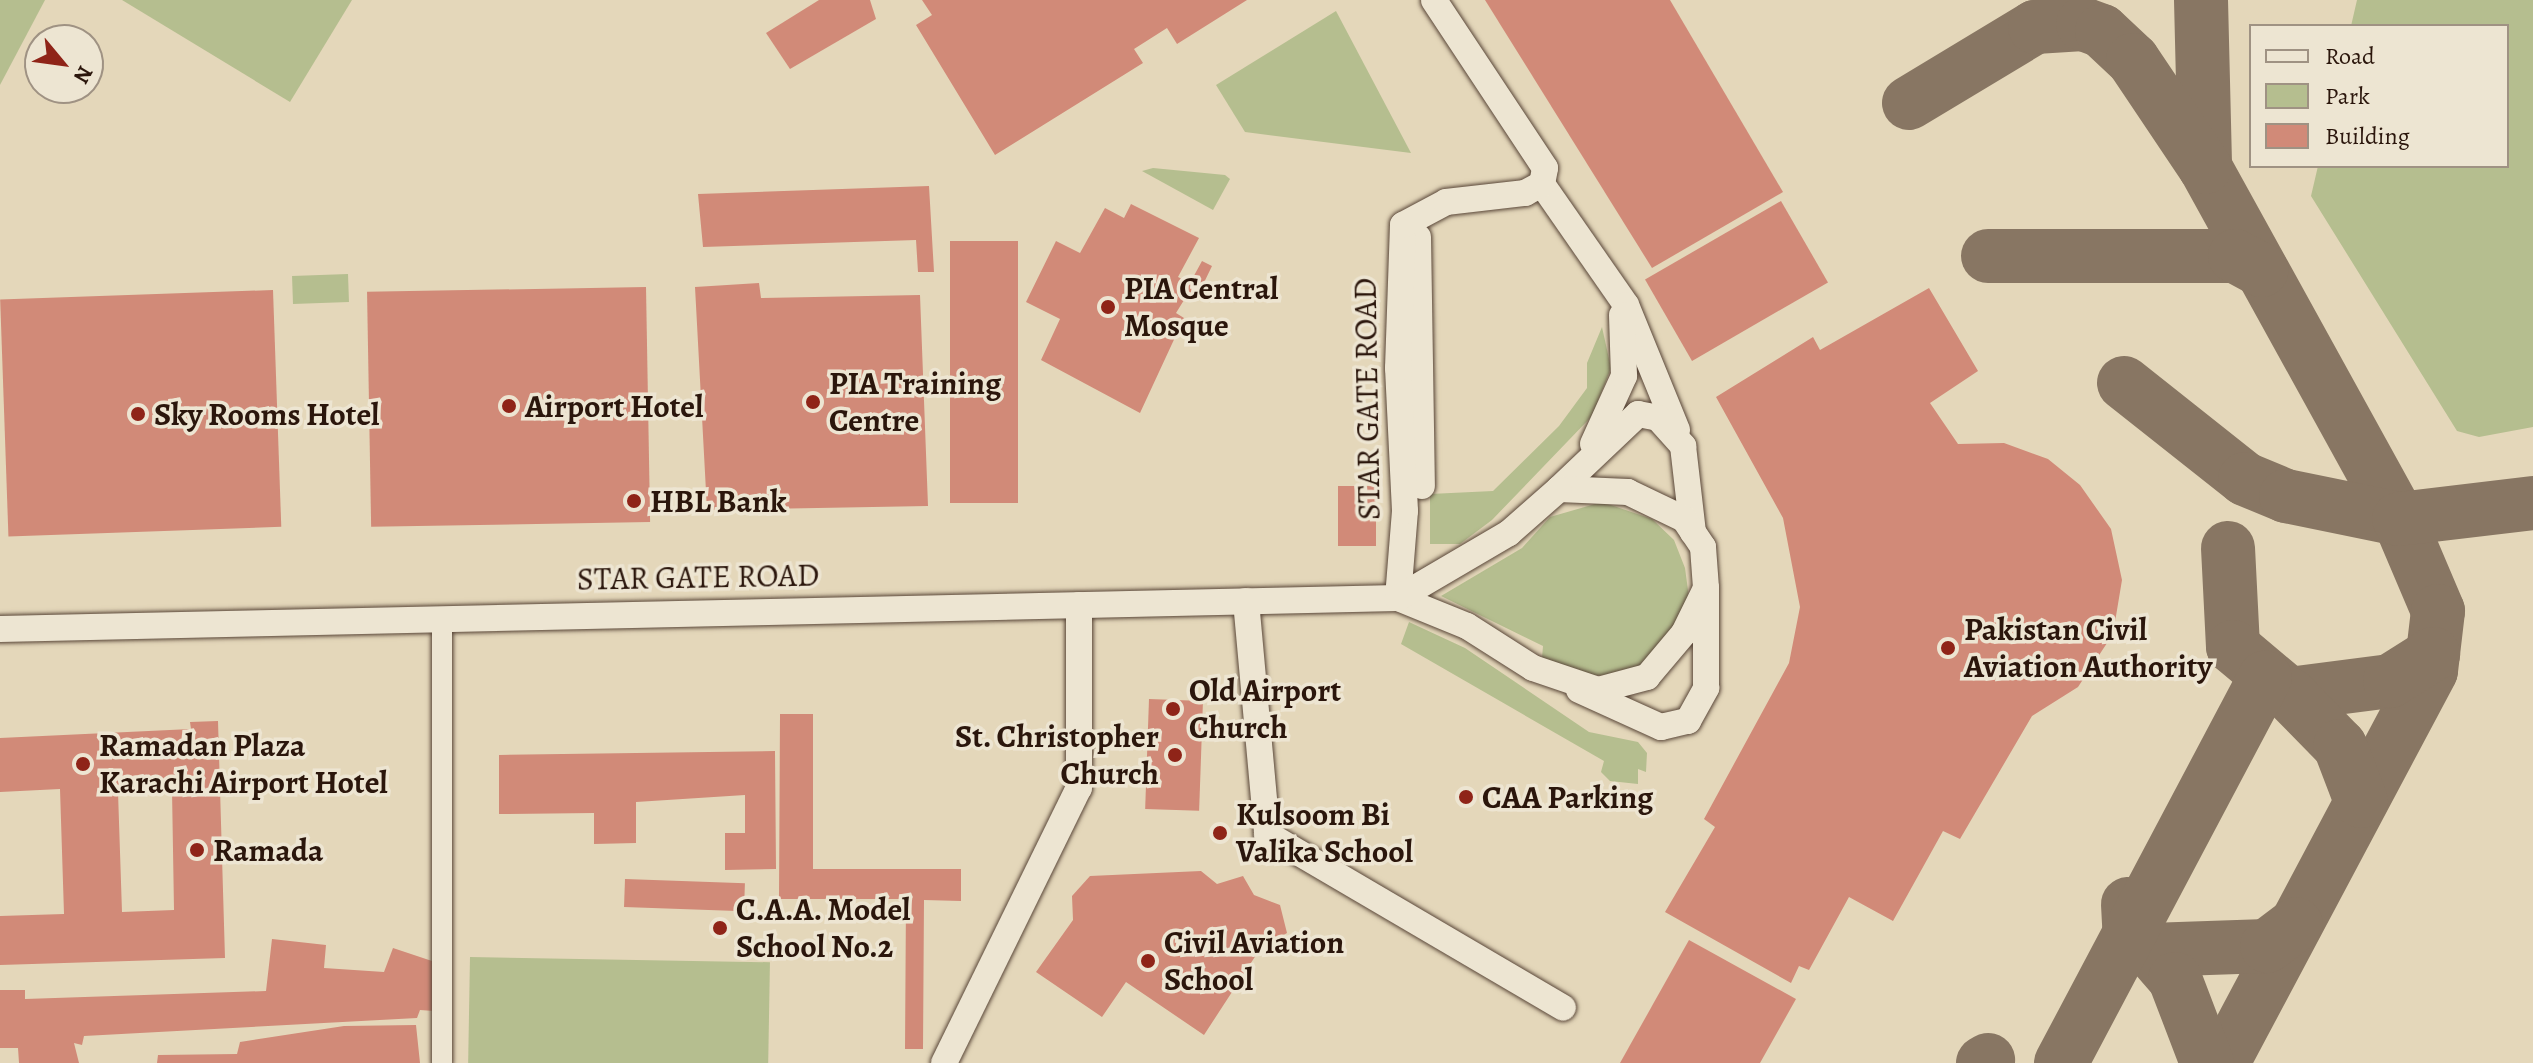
<!DOCTYPE html>
<html>
<head>
<meta charset="utf-8">
<style>
  body { margin:0 }
  #map { position:relative; width:2533px; height:1063px; overflow:hidden; background:#e4d7ba; font-family:Alegreya,serif }
  div>[style] { position:absolute }
  .green>* { inset:0; background:#b5be8f; transform-origin:0 0 }
  .taxiway>* { height:54px; margin:-27px; padding:0 27px; transform-origin:27px; border-radius:27px; background:#887663 }
  .building>* { inset:0; background:#d18a78; transform-origin:0 0 }
  .roads { filter:drop-shadow(0 0 2px #594638) drop-shadow(0 0 2px #594638) }
  .minor>* { height:20px; margin:-10px; padding:0 10px; transform-origin:10px; border-radius:10px; background:#ede5d2 }
  .tertiary>* { height:26px; margin:-13px; padding:0 13px; transform-origin:13px; border-radius:13px; background:#ede5d2 }
  .dots>* { width:22px; height:22px; translate:-50% -50%; box-sizing:border-box; border:4px solid #ede5d2; border-radius:50% }
  span { translate:-50% -50%; white-space:nowrap; text-align:center; line-height:1.15; -webkit-text-stroke:7px #ede5d2; paint-order:stroke }
  .poi-label { font-size:32px; color:#2b160c; font-weight:700 }
  .left { translate:0 -50%; text-align:left }
  .right { translate:-100% -50%; text-align:right }
  .street-label { font-size:32px; color:#2b160c }
  .legend { position:absolute; left:2249px; top:24px; width:260px; height:144px; box-sizing:border-box; background:#ede5d2; border:2px solid #9f9283; margin:0; padding:10px 14px; list-style:none; font-size:24px; color:#2b160c }
  .legend li { display:flex; align-items:center; gap:16px; height:40px }
  .legend b { width:40px; border:2px solid #9f9283 }
  .north { position:absolute; left:24px; top:24px; width:80px; height:80px; box-sizing:border-box; background:#ede5d2; border:2px solid #9f9283; border-radius:50%; rotate:119deg; font-size:22px; font-weight:700; line-height:32px; text-align:center; color:#2b160c }
  .north::after { content:''; display:block; margin:auto; width:28px; height:36px; background:#8f2418; clip-path:polygon(50% 0,100% 100%,50% 72%,0 100%) }
</style>
</head>
<body>
<div id="map">
  <div class="green">
    <i style="clip-path:polygon(0 0,45px 0,0 85px)"></i>
    <i style="clip-path:polygon(122px 0,352px 0,290px 102px)"></i>
    <i style="clip-path:polygon(2357px 0,2533px 0,2533px 427px,2479px 437px,2457px 431px,2311px 196px,2318px 166px,2507px 166px,2507px 26px,2351px 26px)"></i>
    <i style="clip-path:polygon(1336px 11px,1411px 153px,1245px 132px,1216px 85px)"></i>
    <i style="clip-path:polygon(1153px 168px,1225px 175px,1230px 179px,1213px 210px,1142px 171px)"></i>
    <i style="left:348px;top:274px;width:28px;height:56px;rotate:88deg"></i>
    <i style="clip-path:polygon(1602px 327px,1611px 368px,1592px 416px,1492px 520px,1460px 544px,1430px 544px,1430px 494px,1493px 491px,1559px 426px,1587px 388px,1587px 363px)"></i>
    <i style="clip-path:polygon(1602px 502px,1652px 519px,1674px 540px,1685px 568px,1689px 598px,1681px 625px,1645px 666px,1613px 676px,1576px 674px,1542px 658px,1543px 646px,1441px 596px,1522px 548px,1550px 517px)"></i>
    <i style="clip-path:polygon(1409px 622px,1465px 648px,1589px 732px,1638px 742px,1647px 753px,1646px 772px,1638px 769px,1638px 784px,1610px 781px,1601px 772px,1604px 761px,1401px 644px)"></i>
    <i style="left:470px;top:957px;width:300px;height:106px;rotate:1deg"></i>
  </div>
  <div class="taxiway">
    <i style="left:2201px;top:0;width:167px;rotate:88.6deg"></i>
    <i style="left:2205px;top:167px;width:402px;rotate:61.1deg"></i>
    <i style="left:2399px;top:519px;width:100px;rotate:67deg"></i>
    <i style="left:2438px;top:611px;width:60px;rotate:96.7deg"></i>
    <i style="left:2431px;top:671px;width:444px;rotate:118deg"></i>
    <i style="left:1909px;top:103px;width:147px;rotate:-31.1deg"></i>
    <i style="left:2035px;top:27px;width:48px;rotate:-3.6deg"></i>
    <i style="left:2083px;top:24px;width:20px;rotate:20deg"></i>
    <i style="left:2102px;top:31px;width:42px;rotate:43.1deg"></i>
    <i style="left:2133px;top:60px;width:129px;rotate:56.1deg"></i>
    <i style="left:1988px;top:256px;width:247px"></i>
    <i style="left:2235px;top:256px;width:30px;rotate:28deg"></i>
    <i style="left:2124px;top:383px;width:154px;rotate:38.4deg"></i>
    <i style="left:2245px;top:479px;width:44px;rotate:22.5deg"></i>
    <i style="left:2286px;top:496px;width:115px;rotate:11.5deg"></i>
    <i style="left:2399px;top:519px;width:135px;rotate:-6.8deg"></i>
    <i style="left:2228px;top:548px;width:99px;rotate:87.1deg"></i>
    <i style="left:2233px;top:647px;width:73px;rotate:40deg"></i>
    <i style="left:2289px;top:694px;width:102px;rotate:-7.3deg"></i>
    <i style="left:2390px;top:681px;width:51px;rotate:-32.1deg"></i>
    <i style="left:2289px;top:694px;width:73px;rotate:45.6deg"></i>
    <i style="left:2340px;top:746px;width:59px;rotate:69.1deg"></i>
    <i style="left:2128px;top:904px;width:33px;rotate:87deg"></i>
    <i style="left:2130px;top:937px;width:24px;rotate:33deg"></i>
    <i style="left:2150px;top:950px;width:117px;rotate:-2deg"></i>
    <i style="left:2267px;top:946px;width:36px;rotate:-37deg"></i>
    <i style="left:2150px;top:950px;width:38px;rotate:49deg"></i>
    <i style="left:2175px;top:979px;width:90px;rotate:69.1deg"></i>
    <i style="left:1983px;top:1063px;width:6px;rotate:-31deg"></i>
    <i style="left:2061px;top:1063px;width:436px;rotate:-62.1deg"></i>
  </div>
  <div class="building">
    <i style="clip-path:polygon(819px 0,870px 0,876px 19px,790px 69px,766px 33px)"></i>
    <i style="clip-path:polygon(922px 0,1247px 0,1177px 44px,1167px 28px,1134px 49px,1143px 63px,995px 155px,916px 25px,932px 15px)"></i>
    <i style="clip-path:polygon(1485px 0,1670px 0,1783px 192px,1652px 268px)"></i>
    <i style="clip-path:polygon(929px 186px,934px 272px,918px 272px,916px 240px,703px 247px,698px 194px)"></i>
    <i style="left:1781px;top:201px;width:94px;height:157px;rotate:60deg"></i>
    <i style="clip-path:polygon(1131px 204px,1199px 238px,1178px 277px,1190px 283px,1202px 261px,1212px 266px,1198px 295px,1189px 292px,1176px 313px,1184px 318px,1140px 413px,1041px 360px,1060px 319px,1026px 302px,1056px 241px,1080px 253px,1105px 208px,1124px 218px)"></i>
    <i style="left:950px;top:241px;width:68px;height:262px"></i>
    <i style="clip-path:polygon(759px 283px,761px 298px,920px 295px,928px 506px,707px 510px,695px 287px)"></i>
    <i style="left:646px;top:287px;width:235px;height:279px;rotate:89deg"></i>
    <i style="clip-path:polygon(1929px 288px,1978px 371px,1930px 403px,1958px 444px,2004px 443px,2048px 459px,2080px 485px,2111px 529px,2122px 580px,2113px 634px,2078px 687px,2032px 716px,1960px 839px,1943px 831px,1893px 921px,1849px 897px,1809px 970px,1799px 966px,1791px 983px,1665px 912px,1715px 827px,1704px 819px,1789px 663px,1800px 607px,1783px 518px,1716px 397px,1813px 337px,1820px 350px)"></i>
    <i style="left:273px;top:290px;width:237px;height:273px;rotate:88deg"></i>
    <i style="left:1338px;top:486px;width:38px;height:60px"></i>
    <i style="left:1149px;top:699px;width:54px;height:110px;rotate:2deg"></i>
    <i style="clip-path:polygon(780px 714px,813px 714px,813px 869px,961px 869px,961px 901px,924px 900px,923px 1049px,905px 1049px,906px 899px,779px 899px)"></i>
    <i style="clip-path:polygon(evenodd,218px 721px,225px 958px,0 965px,0 916px,64px 914px,60px 789px,0 792px,0 738px,191px 729px,190px 722px,218px 721px,172px 790px,174px 910px,122px 912px,118px 792px,172px 790px)"></i>
    <i style="clip-path:polygon(775px 751px,776px 869px,725px 870px,725px 833px,745px 833px,745px 795px,636px 802px,636px 843px,594px 844px,594px 813px,499px 814px,499px 755px)"></i>
    <i style="clip-path:polygon(1201px 871px,1217px 884px,1243px 876px,1254px 895px,1280px 905px,1287px 933px,1260px 949px,1204px 1035px,1126px 982px,1102px 1017px,1036px 972px,1073px 920px,1072px 896px,1090px 876px)"></i>
    <i style="left:625px;top:879px;width:120px;height:28px;rotate:2deg"></i>
    <i style="clip-path:polygon(272px 939px,326px 945px,324px 968px,384px 972px,393px 948px,435px 962px,434px 1011px,420px 1010px,417px 1018px,84px 1036px,82px 1045px,74px 1043px,79px 1063px,19px 1063px,18px 1048px,0 1048px,0 990px,25px 990px,25px 999px,266px 991px)"></i>
    <i style="clip-path:polygon(1689px 940px,1796px 999px,1760px 1063px,1620px 1063px)"></i>
    <i style="clip-path:polygon(416px 1025px,420px 1063px,157px 1063px,158px 1055px,237px 1054px,240px 1042px,344px 1026px)"></i>
  </div>
  <div class="roads">
    <div class="minor">
      <i style="left:442px;top:1063px;width:444px;rotate:-90deg"></i>
    </div>
    <div class="tertiary">
      <i style="left:1542px;top:184px;width:147px;rotate:55.2deg"></i>
      <i style="left:1626px;top:305px;width:135px;rotate:67.8deg"></i>
      <i style="left:1418px;top:237px;width:249px;rotate:89.1deg"></i>
      <i style="left:1593px;top:444px;width:75px;rotate:-65.5deg"></i>
      <i style="left:1624px;top:376px;width:61px;rotate:-91.9deg"></i>
      <i style="left:1559px;top:489px;width:109px;rotate:-43.5deg"></i>
      <i style="left:1638px;top:414px;width:20px;rotate:11deg"></i>
      <i style="left:1658px;top:418px;width:38px;rotate:48deg"></i>
      <i style="left:1683px;top:446px;width:87px;rotate:83.4deg"></i>
      <i style="left:1398px;top:598px;width:87px;rotate:-85.4deg"></i>
      <i style="left:1405px;top:511px;width:143px;rotate:-92.8deg"></i>
      <i style="left:1398px;top:368px;width:143px;rotate:-88deg"></i>
      <i style="left:1403px;top:225px;width:49px;rotate:-28.1deg"></i>
      <i style="left:1446px;top:202px;width:80px;rotate:-6.5deg"></i>
      <i style="left:1525px;top:193px;width:19px;rotate:-28deg"></i>
      <i style="left:1542px;top:184px;width:16px;rotate:-79deg"></i>
      <i style="left:1545px;top:168px;width:201px;rotate:-123.5deg"></i>
      <i style="left:1246px;top:601px;width:234px;rotate:84.8deg"></i>
      <i style="left:1267px;top:834px;width:343px;rotate:30.4deg"></i>
      <i style="left:0;top:629px;width:1398px;rotate:-1.27deg"></i>
      <i style="left:1398px;top:598px;width:74px;rotate:22.1deg"></i>
      <i style="left:1467px;top:626px;width:78px;rotate:32.5deg"></i>
      <i style="left:1533px;top:668px;width:69px;rotate:18.7deg"></i>
      <i style="left:1598px;top:690px;width:51px;rotate:-14.9deg"></i>
      <i style="left:1647px;top:677px;width:57px;rotate:-49.9deg"></i>
      <i style="left:1684px;top:633px;width:50px;rotate:-63.9deg"></i>
      <i style="left:1706px;top:588px;width:41px;rotate:-94.2deg"></i>
      <i style="left:1703px;top:547px;width:34px;rotate:-124deg"></i>
      <i style="left:1684px;top:519px;width:62px;rotate:-154.3deg"></i>
      <i style="left:1628px;top:492px;width:69px;rotate:-177.5deg"></i>
      <i style="left:1559px;top:489px;width:67px;rotate:138.7deg"></i>
      <i style="left:1509px;top:533px;width:129px;rotate:149.6deg"></i>
      <i style="left:1579px;top:690px;width:90px;rotate:24.3deg"></i>
      <i style="left:1661px;top:727px;width:28px;rotate:-13deg"></i>
      <i style="left:1688px;top:721px;width:38px;rotate:-61deg"></i>
      <i style="left:1706px;top:688px;width:100px;rotate:-90deg"></i>
      <i style="left:944px;top:1063px;width:306px;rotate:-63.9deg"></i>
      <i style="left:1079px;top:788px;width:183px;rotate:-90deg"></i>
    </div>
  </div>
  <div class="dots">
    <i style="left:1108px;top:307px;background:#8f2418"></i>
    <i style="left:813px;top:402px;background:#8f2418"></i>
    <i style="left:509px;top:406px;background:#8f2418"></i>
    <i style="left:138px;top:414px;background:#8f2418"></i>
    <i style="left:634px;top:501px;background:#8f2418"></i>
    <i style="left:1948px;top:648px;background:#8f2418"></i>
    <i style="left:1173px;top:709px;background:#8f2418"></i>
    <i style="left:1175px;top:755px;background:#8f2418"></i>
    <i style="left:83px;top:764px;background:#8f2418"></i>
    <i style="left:1466px;top:797px;background:#8f2418"></i>
    <i style="left:1220px;top:833px;background:#8f2418"></i>
    <i style="left:197px;top:850px;background:#8f2418"></i>
    <i style="left:720px;top:928px;background:#8f2418"></i>
    <i style="left:1148px;top:961px;background:#8f2418"></i>
  </div>
  <div class="poi-label">
    <span class="left" style="left:1124px;top:307px">PIA Central<br>Mosque</span>
    <span class="left" style="left:829px;top:402px">PIA Training<br>Centre</span>
    <span class="left" style="left:525px;top:406px">Airport Hotel</span>
    <span class="left" style="left:154px;top:414px">Sky Rooms Hotel</span>
    <span class="left" style="left:650px;top:501px">HBL Bank</span>
    <span class="left" style="left:1964px;top:648px">Pakistan Civil<br>Aviation Authority</span>
    <span class="left" style="left:1189px;top:709px">Old Airport<br>Church</span>
    <span class="right" style="left:1159px;top:755px">St. Christopher<br>Church</span>
    <span class="left" style="left:99px;top:764px">Ramadan Plaza<br>Karachi Airport Hotel</span>
    <span class="left" style="left:1482px;top:797px">CAA Parking</span>
    <span class="left" style="left:1236px;top:833px">Kulsoom Bi<br>Valika School</span>
    <span class="left" style="left:213px;top:850px">Ramada</span>
    <span class="left" style="left:736px;top:928px">C.A.A. Model<br>School No.2</span>
    <span class="left" style="left:1164px;top:961px">Civil Aviation<br>School</span>
  </div>
  <div class="street-label">
    <span style="left:1367px;top:399px;rotate:-91deg">STAR GATE ROAD</span>
    <span style="left:698px;top:577px;rotate:-1deg">STAR GATE ROAD</span>
  </div>
  <ul class="legend">
  <li><b style="height:10px;background:#ede5d2"></b>Road</li>
  <li><b style="height:22px;background:#b5be8f"></b>Park</li>
  <li><b style="height:22px;background:#d18a78"></b>Building</li>
  </ul>
  <div class="north">N</div>
</div>
</body>
</html>
